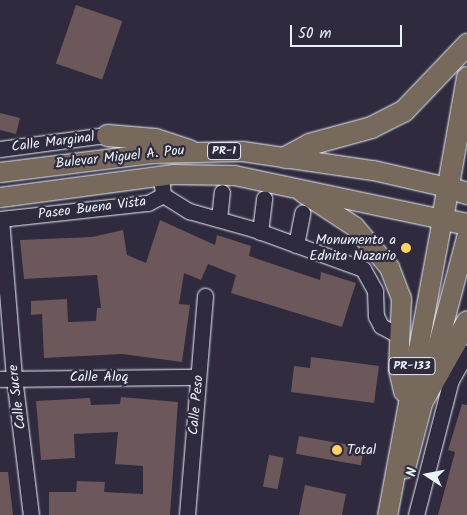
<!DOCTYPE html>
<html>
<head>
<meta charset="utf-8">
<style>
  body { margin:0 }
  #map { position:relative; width:467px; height:515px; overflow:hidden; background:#2f2a3d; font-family:Kalam,sans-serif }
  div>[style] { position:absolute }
  .building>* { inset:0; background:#6c575a; transform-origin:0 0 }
  .roads { filter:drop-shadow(0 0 1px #e8f1f8) drop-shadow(0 0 1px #e8f1f8) }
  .minor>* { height:15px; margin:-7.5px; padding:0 7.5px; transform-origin:7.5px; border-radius:7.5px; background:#2f2a3d }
  .major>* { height:19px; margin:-9.5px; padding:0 9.5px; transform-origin:9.5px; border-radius:9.5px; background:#77695c }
  .highway>* { height:21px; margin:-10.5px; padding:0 10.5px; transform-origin:10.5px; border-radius:10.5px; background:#77695c }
  .dots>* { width:14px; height:14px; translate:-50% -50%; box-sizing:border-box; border:2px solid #2f2a3d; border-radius:50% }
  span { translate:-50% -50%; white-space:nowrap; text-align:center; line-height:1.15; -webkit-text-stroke:4.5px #2f2a3d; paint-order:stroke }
  .shield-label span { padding:1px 4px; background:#2f2a3d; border:1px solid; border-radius:4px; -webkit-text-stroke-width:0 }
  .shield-label { font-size:12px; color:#e8f1f8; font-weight:700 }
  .street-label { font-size:14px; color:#e8f1f8 }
  .poi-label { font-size:14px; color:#e8f1f8 }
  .right { translate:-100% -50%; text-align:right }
  .left { translate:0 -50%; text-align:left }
  .north { position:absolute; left:402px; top:450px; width:50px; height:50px; -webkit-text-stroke:4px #2f2a3d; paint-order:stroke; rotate:281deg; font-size:14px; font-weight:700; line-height:20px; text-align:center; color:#e8f1f8 }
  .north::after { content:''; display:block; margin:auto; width:18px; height:22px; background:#e8f1f8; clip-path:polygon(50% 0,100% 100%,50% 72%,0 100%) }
  .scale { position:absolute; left:290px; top:25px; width:112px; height:22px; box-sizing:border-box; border:2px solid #e8f1f8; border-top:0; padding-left:6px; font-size:15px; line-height:18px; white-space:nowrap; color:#e8f1f8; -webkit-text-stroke:4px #2f2a3d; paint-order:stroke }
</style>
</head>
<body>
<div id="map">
  <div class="building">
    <i style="left:76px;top:5px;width:49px;height:62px;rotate:19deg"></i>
    <i style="clip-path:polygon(0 113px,20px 118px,16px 134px,0 130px)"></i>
    <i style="clip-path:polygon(160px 220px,215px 245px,217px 235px,251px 246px,249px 256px,320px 280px,321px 272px,356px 283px,342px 327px,231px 293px,236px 275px,208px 264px,201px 280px,184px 273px,179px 304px,190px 305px,182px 362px,122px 354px,44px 358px,42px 314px,31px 315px,31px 301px,67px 299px,68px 322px,96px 321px,97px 308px,101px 308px,97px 275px,24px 279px,20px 240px,92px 237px,123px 230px,127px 255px,146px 263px)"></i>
    <i style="clip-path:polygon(311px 357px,379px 366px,374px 403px,291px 392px,294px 366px,310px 368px)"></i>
    <i style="clip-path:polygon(121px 397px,178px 402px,170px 515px,49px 515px,49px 492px,76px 492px,77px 481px,105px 482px,104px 492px,143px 494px,143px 466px,115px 464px,118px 432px,74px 434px,75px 458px,41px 460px,36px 401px,90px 398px,91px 405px,120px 404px)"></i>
    <i style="clip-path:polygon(462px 404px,467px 405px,467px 515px,438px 515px,455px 452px,448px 450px)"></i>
    <i style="left:299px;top:436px;width:66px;height:18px;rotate:10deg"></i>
    <i style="left:269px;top:455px;width:15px;height:32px;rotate:11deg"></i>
    <i style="clip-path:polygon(0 472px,8px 472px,13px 515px,0 515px)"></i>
    <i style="clip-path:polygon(305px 485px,346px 494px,342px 515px,299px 515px)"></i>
  </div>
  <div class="roads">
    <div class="minor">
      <i style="left:0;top:149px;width:108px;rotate:-7.5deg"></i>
      <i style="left:163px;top:195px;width:31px;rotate:32deg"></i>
      <i style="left:189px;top:211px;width:66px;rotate:15.7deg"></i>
      <i style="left:253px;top:229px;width:117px;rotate:20deg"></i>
      <i style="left:363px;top:269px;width:25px;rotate:61deg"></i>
      <i style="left:375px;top:291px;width:25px;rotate:88deg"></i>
      <i style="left:376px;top:316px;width:11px;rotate:63deg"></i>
      <i style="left:381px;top:326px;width:19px;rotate:28deg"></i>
      <i style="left:0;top:219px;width:149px;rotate:-6.2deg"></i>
      <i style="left:148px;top:203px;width:17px;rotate:-28deg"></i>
      <i style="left:163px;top:195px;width:10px;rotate:-96deg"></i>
      <i style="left:1px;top:219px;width:159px;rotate:85.3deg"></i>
      <i style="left:14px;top:377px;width:139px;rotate:83deg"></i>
      <i style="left:219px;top:219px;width:27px;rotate:-84deg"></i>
      <i style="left:260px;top:232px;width:34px;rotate:-83deg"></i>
      <i style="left:296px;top:245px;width:33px;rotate:-79deg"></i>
      <i style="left:0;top:379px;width:198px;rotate:-0.6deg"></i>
      <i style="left:187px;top:515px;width:220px;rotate:-85.3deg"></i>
      <i style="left:416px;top:515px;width:139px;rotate:-75.5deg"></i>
      <i style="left:451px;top:380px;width:32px;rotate:-60deg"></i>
    </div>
    <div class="major">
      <i style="left:0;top:172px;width:153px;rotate:-7.1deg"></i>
      <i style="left:152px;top:153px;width:90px;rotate:-1.3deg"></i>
      <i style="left:242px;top:151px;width:132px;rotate:8.3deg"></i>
      <i style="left:373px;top:170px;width:76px;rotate:12.9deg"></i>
      <i style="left:302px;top:192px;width:62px;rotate:33.2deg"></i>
      <i style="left:354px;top:226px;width:54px;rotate:49.5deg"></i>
      <i style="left:389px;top:267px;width:33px;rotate:69deg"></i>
      <i style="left:401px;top:298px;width:71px;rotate:92.4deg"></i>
      <i style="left:398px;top:369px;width:23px;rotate:77deg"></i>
      <i style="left:0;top:197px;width:175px;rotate:-7.6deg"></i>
      <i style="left:173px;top:174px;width:61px;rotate:0.9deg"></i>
      <i style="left:234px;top:175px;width:213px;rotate:11.9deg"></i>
      <i style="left:442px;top:219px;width:301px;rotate:100.5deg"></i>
      <i style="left:405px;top:468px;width:243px;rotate:-75.2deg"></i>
    </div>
    <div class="highway">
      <i style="left:467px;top:77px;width:144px;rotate:100deg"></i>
      <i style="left:442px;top:219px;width:25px;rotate:11deg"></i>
      <i style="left:107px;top:135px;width:48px;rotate:4.8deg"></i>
      <i style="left:155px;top:139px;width:36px;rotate:18deg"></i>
      <i style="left:285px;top:157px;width:27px;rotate:-28deg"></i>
      <i style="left:309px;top:144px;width:64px;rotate:-15.3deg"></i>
      <i style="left:371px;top:127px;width:36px;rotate:-27deg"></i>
      <i style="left:403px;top:111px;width:93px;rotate:-46.3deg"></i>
      <i style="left:447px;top:187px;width:21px;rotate:17deg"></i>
      <i style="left:420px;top:404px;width:95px;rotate:-60.5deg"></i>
    </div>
  </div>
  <div class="dots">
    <i style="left:406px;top:248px;background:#ffd166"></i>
    <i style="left:337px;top:450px;background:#ffd166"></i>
  </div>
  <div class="shield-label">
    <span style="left:224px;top:151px">PR-1</span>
    <span style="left:412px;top:366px">PR-133</span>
  </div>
  <div class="street-label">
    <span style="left:53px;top:142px;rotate:-7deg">Calle Marginal</span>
    <span style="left:120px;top:157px;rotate:-6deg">Bulevar Miguel A. Pou</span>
    <span style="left:92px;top:208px;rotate:-7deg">Paseo Buena Vista</span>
    <span style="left:99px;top:377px">Calle Aloq</span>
    <span style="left:17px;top:397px;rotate:-97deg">Calle Sucre</span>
    <span style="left:196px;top:405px;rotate:-85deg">Calle Peso</span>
  </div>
  <div class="poi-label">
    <span class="right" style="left:396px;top:248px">Monumento a<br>Ednita Nazario</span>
    <span class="left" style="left:347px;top:450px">Total</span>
  </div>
  <div class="north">N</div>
  <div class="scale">50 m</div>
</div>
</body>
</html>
